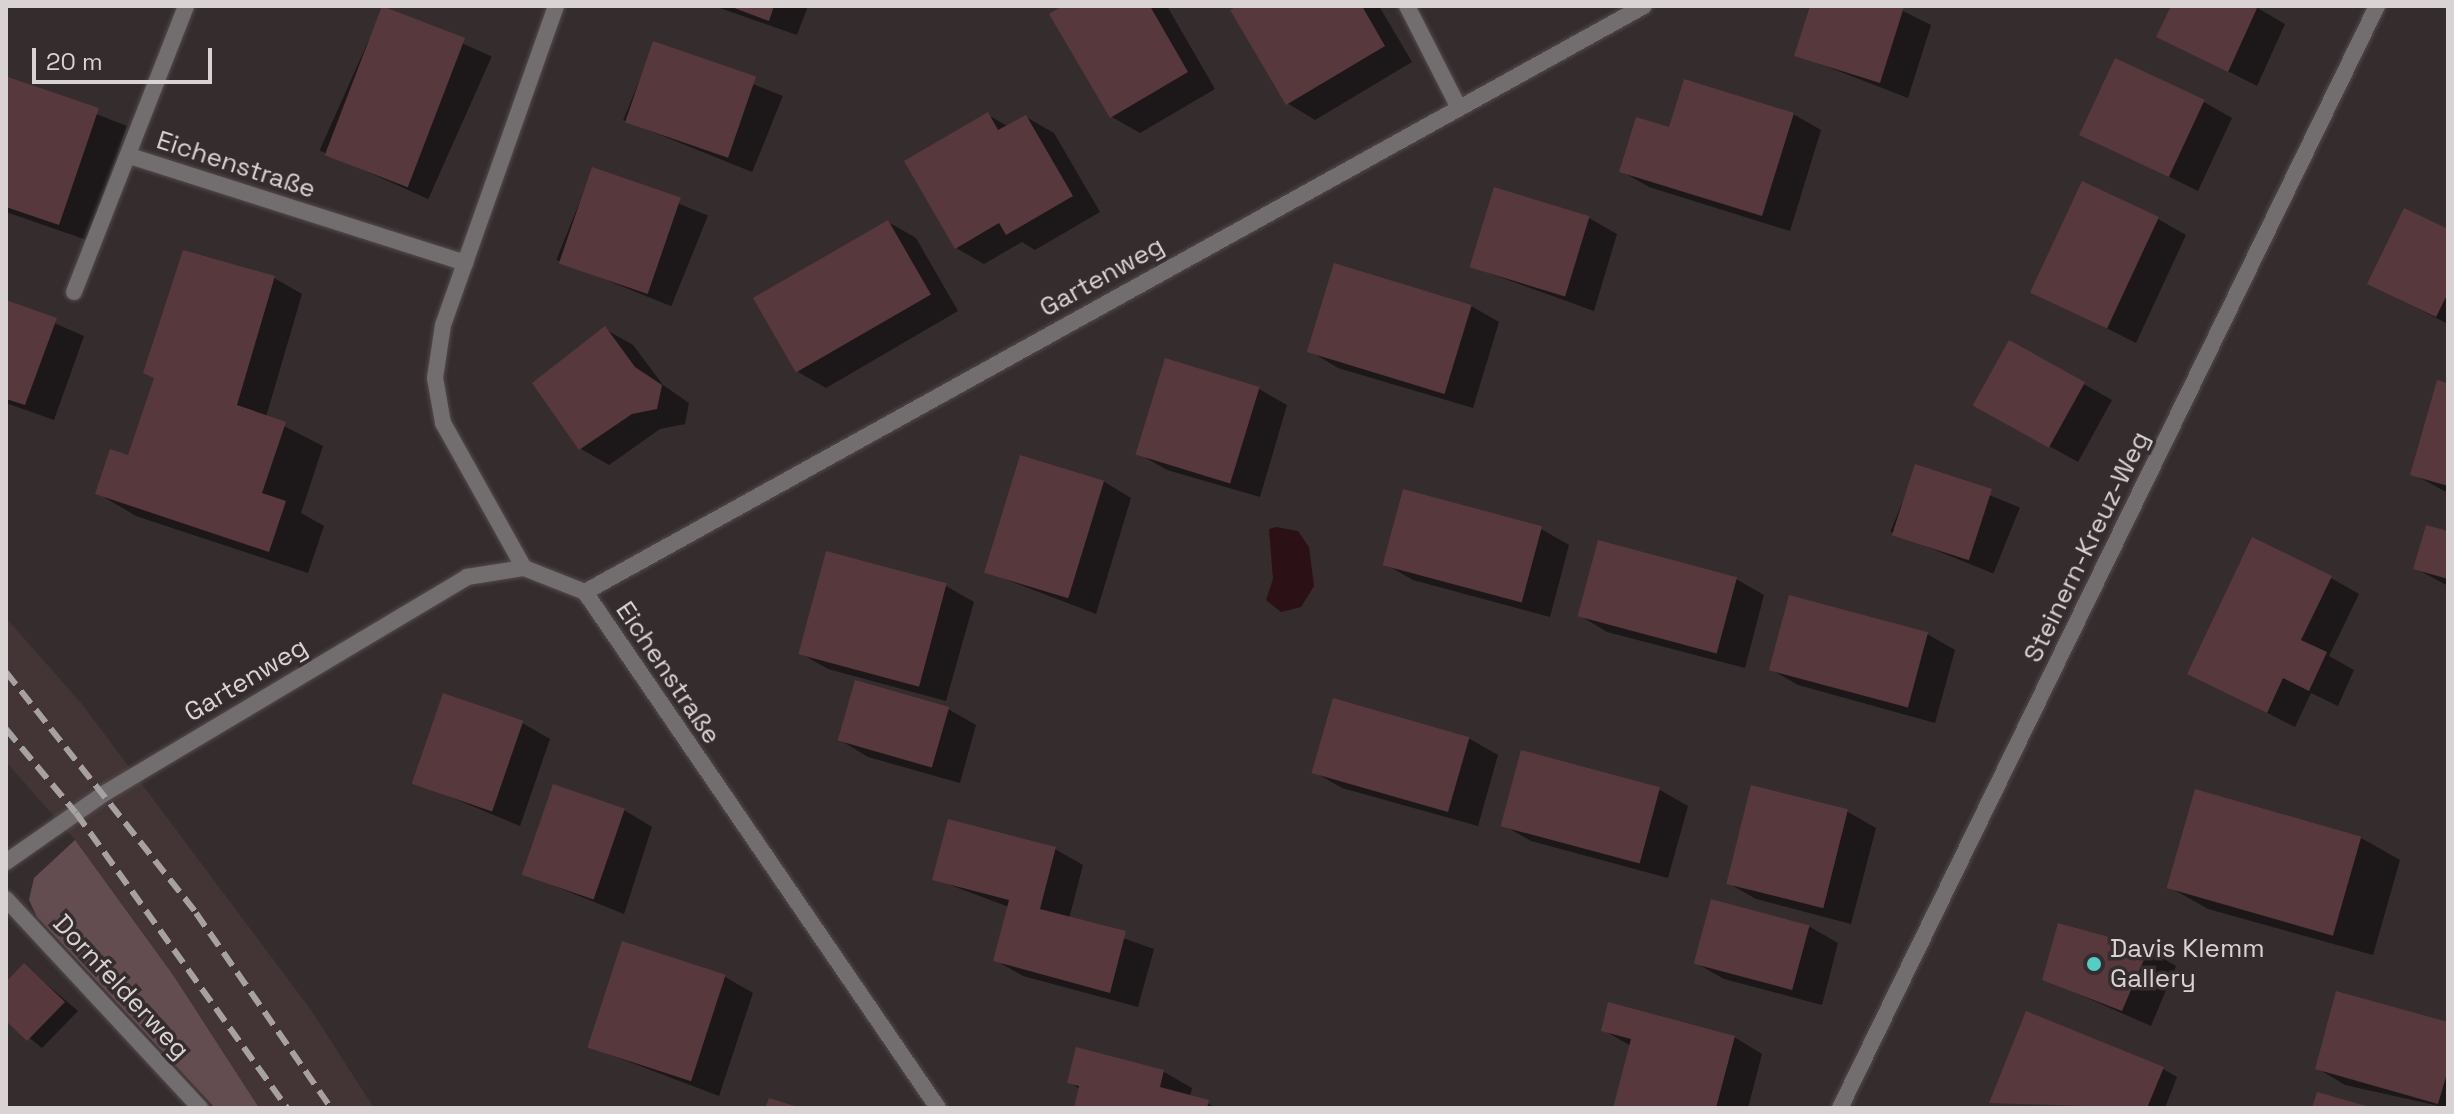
<!DOCTYPE html>
<html>
<head>
<meta charset="utf-8">
<style>
  body { margin:0 }
  #map { position:relative; width:2454px; height:1114px; overflow:hidden; background:#352c2d; font-family:"Space Grotesk",sans-serif }
  div>[style] { position:absolute }
  .built>* { inset:0; background:#433436 }
  .green>* { inset:0; background:#644d50 }
  .water>* { inset:0; background:#2b1015 }
  .shadow>* { inset:0; background:#0007; transform-origin:0 0 }
  .building>* { inset:0; background:#57383c; transform-origin:0 0 }
  .roads { filter:drop-shadow(0 0 2px #534a4b) drop-shadow(0 0 2px #534a4b) }
  .lane>* { height:16px; margin:-8px; padding:0 8px; transform-origin:8px; border-radius:8px; background:#726d6e }
  .street>* { height:16px; margin:-8px; padding:0 8px; transform-origin:8px; border-radius:8px; background:#726d6e }
  .rail>* { height:6px; margin-top:-3px; transform-origin:0; background:repeating-linear-gradient(90deg,#a7a1a2 0 16px,transparent 0 24px) }
  .dots>* { width:22px; height:22px; translate:-50% -50%; box-sizing:border-box; border:4px solid #352c2d; border-radius:50% }
  span { translate:-50% -50%; white-space:nowrap; text-align:center; line-height:1.15; -webkit-text-stroke:7px #352c2d; paint-order:stroke }
  .street-label { font-size:26px; color:#d9d3d4 }
  .poi-label { font-size:26px; color:#d9d3d4 }
  .left { translate:0 -50%; text-align:left }
  .frame { position:absolute; inset:0; border:8px solid #d9d3d4; pointer-events:none }
  .scale { position:absolute; left:32px; top:48px; width:180px; height:36px; box-sizing:border-box; border:4px solid #d9d3d4; border-top:0; padding-left:10px; font-size:24px; line-height:28px; white-space:nowrap; color:#d9d3d4; -webkit-text-stroke:6px #352c2d; paint-order:stroke }
</style>
</head>
<body>
<div id="map">
  <div class="built">
    <i style="clip-path:polygon(6px 618px,82px 704px,311px 1010px,374px 1108px,215px 1108px,37px 917px,29px 900px,34px 878px,75px 840px,6px 762px)"></i>
  </div>
  <div class="green">
    <i style="clip-path:polygon(75px 840px,173px 975px,259px 1108px,215px 1108px,37px 917px,29px 900px,34px 878px)"></i>
  </div>
  <div class="water">
    <i style="clip-path:polygon(1276px 527px,1298px 531px,1309px 547px,1314px 586px,1301px 607px,1281px 612px,1266px 600px,1273px 579px,1269px 529px)"></i>
  </div>
  <div class="shadow">
    <i style="clip-path:polygon(714px 6px,808px 6px,797px 35px)"></i>
    <i style="clip-path:polygon(1066px 6px,1167px 6px,1215px 89px,1140px 133px,1112px 117px)"></i>
    <i style="clip-path:polygon(1241px 6px,1379px 6px,1412px 62px,1315px 120px,1287px 103px)"></i>
    <i style="clip-path:polygon(1812px 6px,1893px 6px,1931px 25px,1908px 98px,1797px 55px)"></i>
    <i style="clip-path:polygon(2173px 6px,2254px 6px,2285px 24px,2257px 86px,2159px 36px)"></i>
    <i style="left:383px;top:8px;width:119px;height:156px;rotate:24deg"></i>
    <i style="left:654px;top:44px;width:139px;height:82px;rotate:22deg"></i>
    <i style="clip-path:polygon(9px 80px,127px 126px,87px 240px,6px 212px)"></i>
    <i style="clip-path:polygon(2204px 102px,2232px 118px,2198px 191px,2082px 134px)"></i>
    <i style="clip-path:polygon(1793px 114px,1821px 130px,1790px 231px,1649px 187px,1621px 171px)"></i>
    <i style="clip-path:polygon(988px 115px,1009px 127px,1026px 117px,1054px 133px,1100px 212px,1035px 250px,1022px 242px,984px 264px,956px 248px)"></i>
    <i style="left:593px;top:169px;width:124px;height:98px;rotate:22deg"></i>
    <i style="clip-path:polygon(1589px 218px,1617px 234px,1594px 311px,1472px 267px)"></i>
    <i style="clip-path:polygon(2158px 219px,2186px 235px,2136px 343px,2033px 291px)"></i>
    <i style="clip-path:polygon(888px 222px,916px 238px,958px 311px,826px 388px,798px 372px)"></i>
    <i style="clip-path:polygon(2448px 231px,2448px 324px,2370px 284px)"></i>
    <i style="clip-path:polygon(274px 278px,302px 294px,266px 417px,323px 446px,301px 513px,324px 526px,308px 573px,136px 516px,97px 493px)"></i>
    <i style="clip-path:polygon(6px 302px,84px 336px,54px 420px,6px 403px)"></i>
    <i style="clip-path:polygon(1471px 306px,1499px 322px,1473px 408px,1338px 368px,1310px 351px)"></i>
    <i style="clip-path:polygon(605px 329px,633px 345px,663px 385px,689px 403px,685px 424px,660px 429px,609px 465px,581px 449px)"></i>
    <i style="clip-path:polygon(2010px 343px,2112px 400px,2078px 462px,2004px 421px)"></i>
    <i style="clip-path:polygon(2448px 385px,2448px 493px,2413px 474px)"></i>
    <i style="clip-path:polygon(1259px 389px,1287px 405px,1260px 497px,1167px 470px,1139px 454px)"></i>
    <i style="left:1917px;top:466px;width:111px;height:71px;rotate:22deg"></i>
    <i style="clip-path:polygon(1103px 481px,1131px 498px,1096px 614px,987px 572px)"></i>
    <i style="clip-path:polygon(1541px 529px,1569px 545px,1550px 617px,1413px 580px,1385px 564px)"></i>
    <i style="clip-path:polygon(2448px 533px,2448px 586px,2415px 568px)"></i>
    <i style="clip-path:polygon(2331px 578px,2359px 594px,2329px 656px,2354px 670px,2338px 706px,2311px 693px,2295px 727px,2189px 673px)"></i>
    <i style="clip-path:polygon(1736px 579px,1764px 595px,1745px 668px,1607px 632px,1579px 615px)"></i>
    <i style="clip-path:polygon(946px 586px,974px 602px,946px 701px,828px 669px,800px 653px)"></i>
    <i style="clip-path:polygon(1927px 634px,1955px 650px,1935px 723px,1798px 685px,1770px 669px)"></i>
    <i style="clip-path:polygon(1335px 701px,1470px 739px,1498px 755px,1478px 826px,1342px 788px,1314px 772px)"></i>
    <i style="clip-path:polygon(948px 709px,976px 725px,960px 783px,868px 757px,840px 740px)"></i>
    <i style="clip-path:polygon(522px 723px,550px 739px,520px 826px,414px 782px)"></i>
    <i style="clip-path:polygon(1522px 753px,1660px 790px,1688px 806px,1668px 878px,1531px 841px,1503px 825px)"></i>
    <i style="clip-path:polygon(1753px 787px,1848px 812px,1876px 828px,1851px 924px,1756px 899px,1728px 883px)"></i>
    <i style="clip-path:polygon(624px 810px,652px 827px,624px 914px,525px 874px)"></i>
    <i style="clip-path:polygon(2361px 838px,2400px 860px,2373px 955px,2208px 909px,2169px 887px)"></i>
    <i style="clip-path:polygon(1055px 849px,1083px 865px,1069px 919px,1154px 949px,1138px 1007px,1023px 976px,995px 960px,1009px 907px,934px 879px)"></i>
    <i style="clip-path:polygon(1712px 902px,1810px 927px,1838px 943px,1822px 1005px,1724px 979px,1696px 963px)"></i>
    <i style="clip-path:polygon(2148px 950px,2176px 966px,2151px 1026px,2044px 979px)"></i>
    <i style="clip-path:polygon(25px 966px,78px 1011px,42px 1048px,6px 1019px,6px 985px)"></i>
    <i style="clip-path:polygon(725px 977px,753px 993px,719px 1096px,590px 1047px)"></i>
    <i style="clip-path:polygon(2448px 1025px,2448px 1108px,2345px 1085px,2317px 1068px)"></i>
    <i style="clip-path:polygon(1603px 1030px,1734px 1037px,1762px 1054px,1748px 1108px,1615px 1108px,1631px 1046px)"></i>
    <i style="clip-path:polygon(1078px 1050px,1164px 1072px,1192px 1088px,1190px 1097px,1219px 1108px,1076px 1108px,1080px 1089px,1069px 1082px)"></i>
    <i style="clip-path:polygon(2163px 1069px,2177px 1077px,2165px 1108px,1991px 1102px)"></i>
  </div>
  <div class="building">
    <i style="left:382px;top:6px;width:89px;height:160px;rotate:21deg"></i>
    <i style="clip-path:polygon(729px 6px,774px 6px,769px 21px)"></i>
    <i style="clip-path:polygon(1062px 6px,1150px 6px,1188px 72px,1110px 118px,1049px 14px)"></i>
    <i style="clip-path:polygon(1237px 6px,1362px 6px,1385px 46px,1286px 105px,1230px 10px)"></i>
    <i style="clip-path:polygon(1810px 6px,1904px 7px,1880px 83px,1794px 56px)"></i>
    <i style="clip-path:polygon(2171px 6px,2258px 6px,2228px 72px,2156px 37px)"></i>
    <i style="left:653px;top:41px;width:109px;height:86px;rotate:19deg"></i>
    <i style="left:2115px;top:58px;width:99px;height:85px;rotate:25deg"></i>
    <i style="clip-path:polygon(8px 77px,99px 108px,59px 225px,6px 207px)"></i>
    <i style="clip-path:polygon(1684px 79px,1794px 113px,1762px 216px,1619px 172px,1636px 117px,1669px 127px)"></i>
    <i style="clip-path:polygon(988px 112px,998px 130px,1026px 115px,1073px 196px,1006px 235px,999px 223px,955px 249px,904px 161px)"></i>
    <i style="left:592px;top:167px;width:94px;height:102px;rotate:19deg"></i>
    <i style="left:2082px;top:181px;width:85px;height:123px;rotate:25deg"></i>
    <i style="left:1494px;top:187px;width:100px;height:84px;rotate:17deg"></i>
    <i style="clip-path:polygon(2404px 208px,2448px 229px,2448px 293px,2436px 317px,2367px 284px)"></i>
    <i style="left:888px;top:220px;width:86px;height:156px;rotate:60deg"></i>
    <i style="clip-path:polygon(183px 250px,275px 276px,237px 405px,286px 422px,262px 493px,286px 501px,269px 552px,95px 494px,110px 449px,128px 455px,154px 378px,143px 373px)"></i>
    <i style="left:1334px;top:263px;width:144px;height:93px;rotate:17deg"></i>
    <i style="clip-path:polygon(6px 300px,57px 318px,25px 405px,6px 399px)"></i>
    <i style="clip-path:polygon(605px 326px,635px 367px,662px 385px,657px 409px,632px 414px,579px 450px,532px 383px)"></i>
    <i style="left:2009px;top:340px;width:87px;height:75px;rotate:29deg"></i>
    <i style="left:1165px;top:358px;width:99px;height:101px;rotate:17deg"></i>
    <i style="clip-path:polygon(2437px 380px,2448px 383px,2448px 486px,2410px 475px)"></i>
    <i style="left:1020px;top:455px;width:88px;height:123px;rotate:17deg"></i>
    <i style="left:1915px;top:464px;width:81px;height:75px;rotate:18deg"></i>
    <i style="left:1403px;top:489px;width:144px;height:79px;rotate:15deg"></i>
    <i style="clip-path:polygon(2426px 525px,2448px 531px,2448px 579px,2413px 569px)"></i>
    <i style="clip-path:polygon(2252px 537px,2332px 576px,2301px 640px,2327px 652px,2309px 691px,2283px 678px,2267px 713px,2187px 674px)"></i>
    <i style="left:1598px;top:540px;width:144px;height:79px;rotate:15deg"></i>
    <i style="left:826px;top:551px;width:125px;height:107px;rotate:15deg"></i>
    <i style="left:1789px;top:595px;width:144px;height:78px;rotate:15deg"></i>
    <i style="left:855px;top:680px;width:98px;height:63px;rotate:16deg"></i>
    <i style="left:443px;top:693px;width:85px;height:96px;rotate:19deg"></i>
    <i style="left:1333px;top:698px;width:142px;height:78px;rotate:16deg"></i>
    <i style="left:1521px;top:750px;width:144px;height:79px;rotate:15deg"></i>
    <i style="left:553px;top:784px;width:76px;height:96px;rotate:19deg"></i>
    <i style="left:1751px;top:785px;width:100px;height:102px;rotate:14deg"></i>
    <i style="left:2195px;top:789px;width:173px;height:103px;rotate:16deg"></i>
    <i style="clip-path:polygon(948px 819px,1056px 847px,1040px 909px,1126px 931px,1110px 993px,993px 961px,1009px 900px,932px 880px)"></i>
    <i style="left:1711px;top:899px;width:102px;height:67px;rotate:15deg"></i>
    <i style="clip-path:polygon(2058px 923px,2149px 948px,2122px 1011px,2042px 980px)"></i>
    <i style="left:622px;top:941px;width:109px;height:112px;rotate:18deg"></i>
    <i style="clip-path:polygon(24px 963px,65px 1002px,27px 1041px,6px 1021px,6px 982px)"></i>
    <i style="clip-path:polygon(2336px 991px,2448px 1022px,2448px 1070px,2438px 1104px,2315px 1069px)"></i>
    <i style="clip-path:polygon(1608px 1002px,1735px 1036px,1716px 1108px,1613px 1108px,1631px 1039px,1601px 1031px)"></i>
    <i style="clip-path:polygon(2026px 1011px,2164px 1067px,2147px 1108px,1989px 1103px)"></i>
    <i style="clip-path:polygon(1076px 1047px,1164px 1070px,1160px 1087px,1209px 1100px,1207px 1108px,1074px 1108px,1079px 1086px,1067px 1083px)"></i>
    <i style="clip-path:polygon(2317px 1092px,2370px 1107px,2370px 1108px,2312px 1108px)"></i>
    <i style="clip-path:polygon(769px 1098px,798px 1107px,798px 1108px,765px 1108px)"></i>
  </div>
  <div class="roads">
    <div class="lane">
      <i style="left:1407px;top:6px;width:112px;rotate:63deg"></i>
    </div>
    <div class="street">
      <i style="left:556px;top:6px;width:338px;rotate:109.5deg"></i>
      <i style="left:443px;top:325px;width:54px;rotate:98.6deg"></i>
      <i style="left:435px;top:378px;width:46px;rotate:79.9deg"></i>
      <i style="left:443px;top:423px;width:166px;rotate:60.8deg"></i>
      <i style="left:524px;top:568px;width:66px;rotate:21.5deg"></i>
      <i style="left:585px;top:592px;width:625px;rotate:55.62deg"></i>
      <i style="left:130px;top:156px;width:352px;rotate:17.7deg"></i>
      <i style="left:74px;top:292px;width:307px;rotate:-68.6deg"></i>
      <i style="left:585px;top:592px;width:1210px;rotate:-28.96deg"></i>
      <i style="left:6px;top:862px;width:121px;rotate:-34.9deg"></i>
      <i style="left:105px;top:793px;width:422px;rotate:-30.8deg"></i>
      <i style="left:467px;top:577px;width:58px;rotate:-9deg"></i>
      <i style="left:6px;top:899px;width:285px;rotate:47.1deg"></i>
      <i style="left:1840px;top:1108px;width:1226px;rotate:-64.02deg"></i>
    </div>
  </div>
  <div class="rail">
    <i style="left:6px;top:672px;width:307px;rotate:51.7deg"></i>
    <i style="left:196px;top:913px;width:237px;rotate:55.3deg"></i>
    <i style="left:6px;top:729px;width:109px;rotate:50.2deg"></i>
    <i style="left:76px;top:813px;width:363px;rotate:54.4deg"></i>
  </div>
  <div class="dots">
    <i style="left:2094px;top:964px;background:#54cdc6"></i>
  </div>
  <div class="street-label">
    <span style="left:236px;top:165px;rotate:18deg">Eichenstraße</span>
    <span style="left:1102px;top:277px;rotate:-29deg">Gartenweg</span>
    <span style="left:2087px;top:547px;rotate:-64deg">Steinern-Kreuz-Weg</span>
    <span style="left:668px;top:673px;rotate:56deg">Eichenstraße</span>
    <span style="left:246px;top:680px;rotate:-31deg">Gartenweg</span>
    <span style="left:121px;top:987px;rotate:47deg">Dornfelderweg</span>
  </div>
  <div class="poi-label">
    <span class="left" style="left:2110px;top:964px">Davis Klemm<br>Gallery</span>
  </div>
  <div class="frame"></div>
  <div class="scale">20 m</div>
</div>
</body>
</html>
